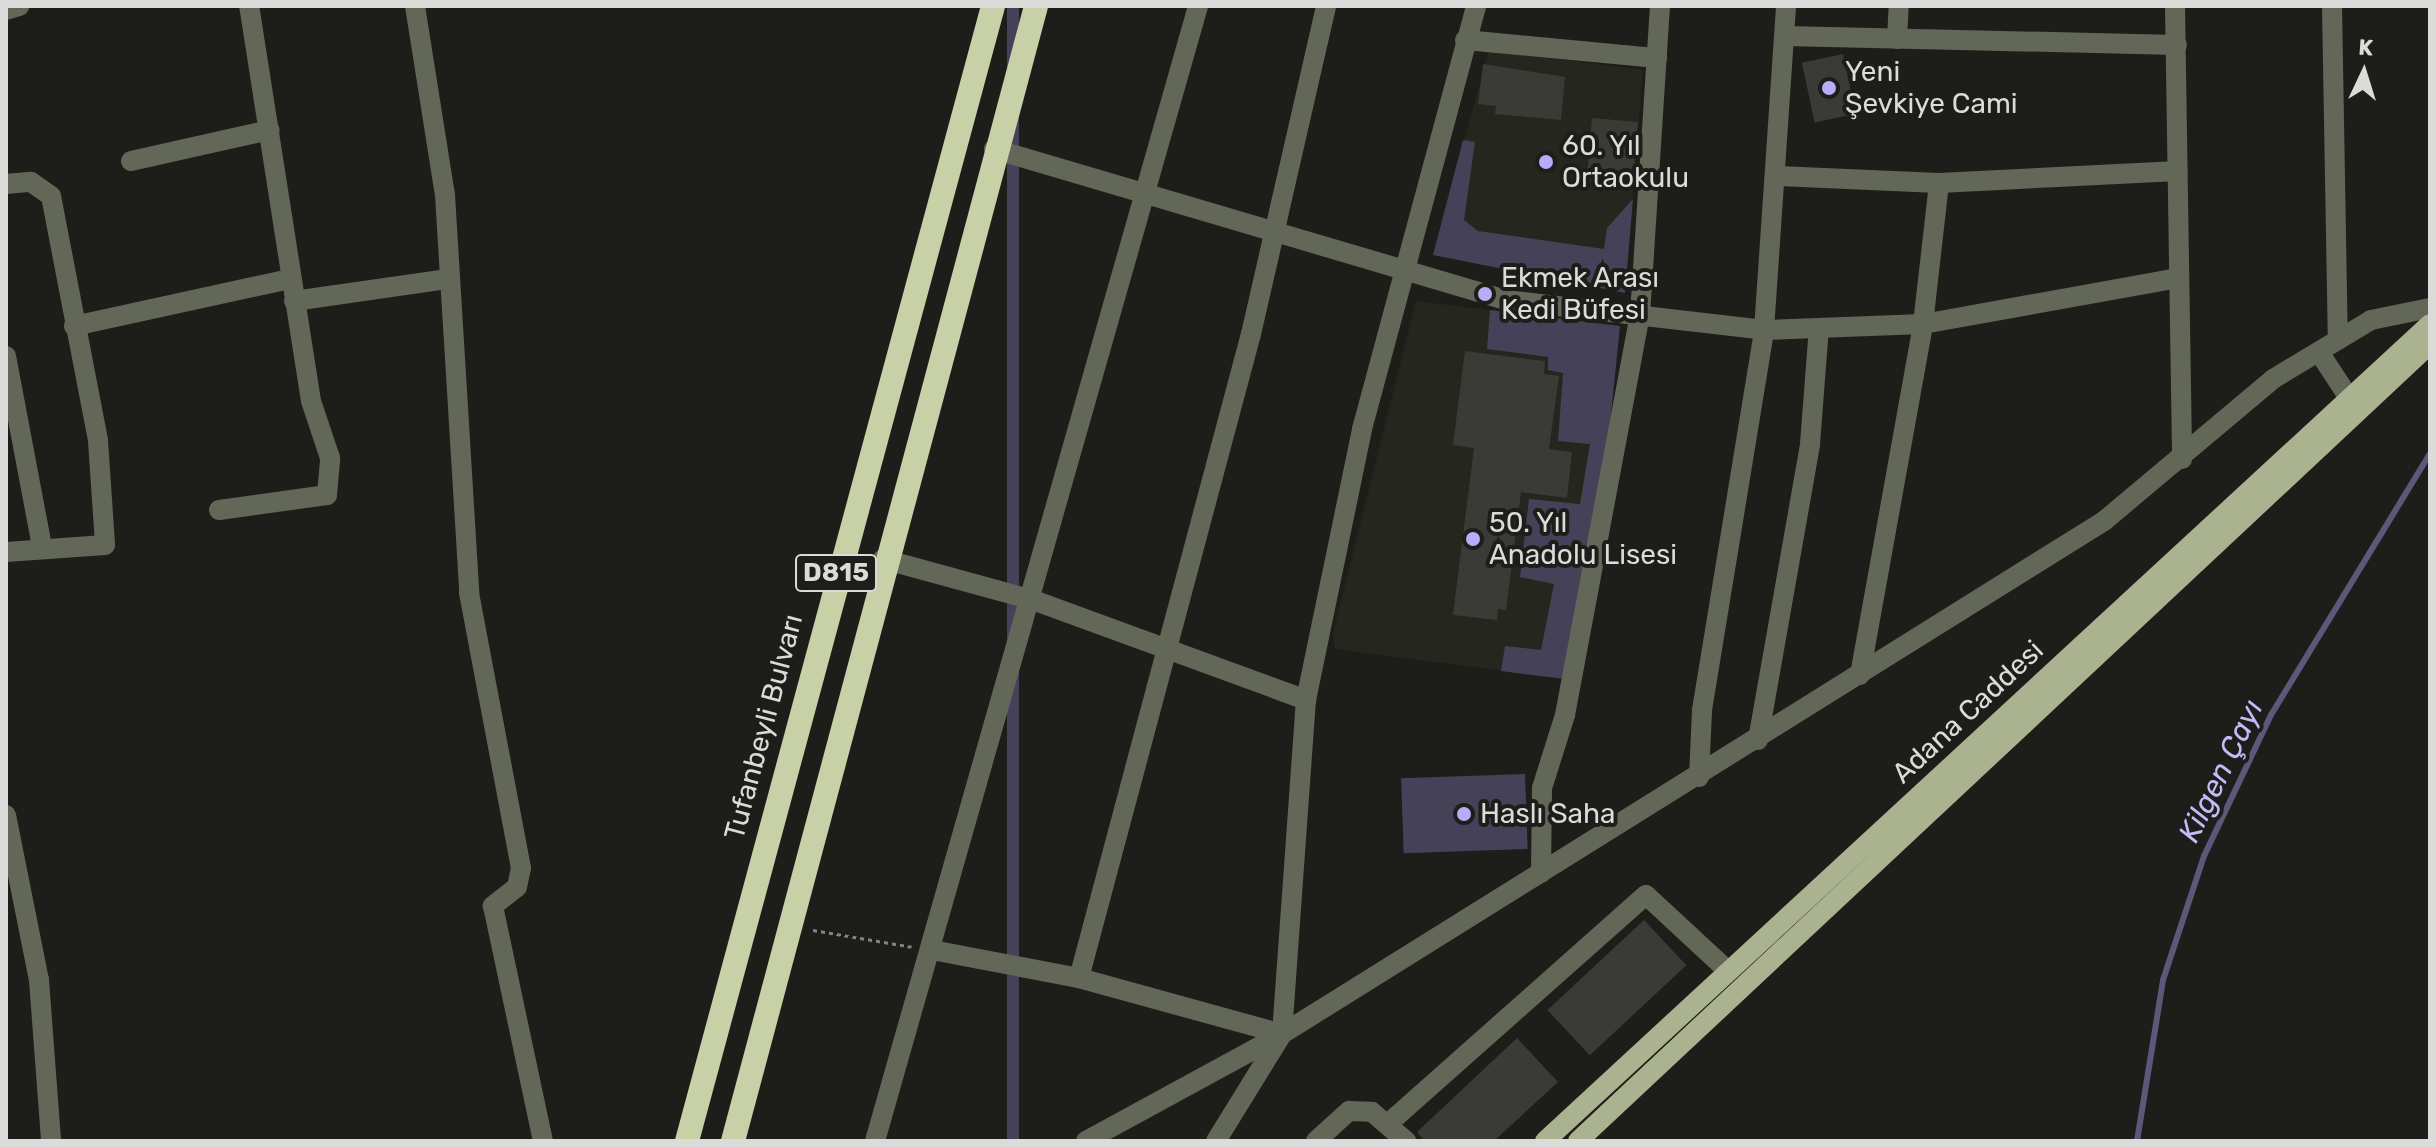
<!DOCTYPE html>
<html>
<head>
<meta charset="utf-8">
<style>
  body { margin:0 }
  #map { position:relative; width:2436px; height:1147px; overflow:hidden; background:#1d1e1a; font-family:Rubik,sans-serif }
  div>[style] { position:absolute }
  .built>* { inset:0; background:#25271e }
  .green>* { inset:0; background:#454158; transform-origin:0 0 }
  .stream>* { height:6px; margin:-3px; padding:0 3px; transform-origin:3px; border-radius:3px; background:#5d577a }
  .building>* { inset:0; background:#3a3b36; transform-origin:0 0 }
  .path>* { height:3px; margin-top:-1.5px; transform-origin:0; background:repeating-linear-gradient(90deg,#828380 0 4px,transparent 0 8px) }
  .minor>* { height:20px; margin:-10px; padding:0 10px; transform-origin:10px; border-radius:10px; background:#636757 }
  .major>* { height:20px; margin:-10px; padding:0 10px; transform-origin:10px; border-radius:10px; background:#abb290 }
  .highway>* { height:24px; margin:-12px; padding:0 12px; transform-origin:12px; border-radius:12px; background:#c7d0a7 }
  .dots>* { width:22px; height:22px; translate:-50% -50%; box-sizing:border-box; border:4px solid #1d1e1a; border-radius:50% }
  span { translate:-50% -50%; white-space:nowrap; text-align:center; line-height:1.15; -webkit-text-stroke:8px #1d1e1a; paint-order:stroke }
  .shield-label span { padding:2px 6px; background:#1d1e1a; border:2px solid; border-radius:6px; -webkit-text-stroke-width:0 }
  .shield-label { font-size:26px; color:#dbdcd9; font-weight:700 }
  .poi-label { font-size:28px; color:#dbdcd9 }
  .left { translate:0 -50%; text-align:left }
  .street-label { font-size:28px; color:#dbdcd9 }
  .water-label { font-size:30px; color:#c4baf7; font-style:italic }
  .frame { position:absolute; inset:0; border:8px solid #dbdcd9; pointer-events:none }
  .north { position:absolute; left:2324px; top:32px; width:80px; height:80px; -webkit-text-stroke:6px #1d1e1a; paint-order:stroke; rotate:4deg; font-size:22px; font-weight:700; line-height:32px; text-align:center; color:#dbdcd9 }
  .north::after { content:''; display:block; margin:auto; width:28px; height:36px; background:#dbdcd9; clip-path:polygon(50% 0,100% 100%,50% 72%,0 100%) }
</style>
</head>
<body>
<div id="map">
  <div class="built">
    <i style="clip-path:polygon(1489px 50px,1643px 70px,1625px 293px,1433px 255px)"></i>
    <i style="clip-path:polygon(1416px 301px,1620px 326px,1565px 679px,1335px 649px,1333px 633px)"></i>
  </div>
  <div class="green">
    <i style="left:1007px;top:6px;width:12px;height:1174px"></i>
    <i style="clip-path:polygon(1463px 140px,1475px 142px,1464px 220px,1478px 231px,1604px 249px,1607px 228px,1633px 199px,1625px 293px,1433px 255px)"></i>
    <i style="clip-path:polygon(1490px 310px,1620px 326px,1608px 444px,1565px 679px,1501px 671px,1505px 646px,1541px 650px,1554px 584px,1520px 577px,1529px 499px,1580px 504px,1590px 444px,1558px 441px,1563px 373px,1548px 370px,1548px 357px,1487px 349px)"></i>
    <i style="left:1525px;top:774px;width:75px;height:124px;rotate:88deg"></i>
  </div>
  <div class="stream">
    <i style="left:2137px;top:1141px;width:163px;rotate:-80.8deg"></i>
    <i style="left:2163px;top:980px;width:131px;rotate:-71.7deg"></i>
    <i style="left:2204px;top:856px;width:156px;rotate:-64.6deg"></i>
    <i style="left:2271px;top:715px;width:306px;rotate:-58.7deg"></i>
  </div>
  <div class="building">
    <i style="left:1843px;top:54px;width:61px;height:42px;rotate:78deg"></i>
    <i style="clip-path:polygon(1483px 64px,1565px 77px,1561px 120px,1495px 114px,1496px 106px,1478px 104px)"></i>
    <i style="left:1592px;top:118px;width:46px;height:64px;rotate:5deg"></i>
    <i style="clip-path:polygon(1465px 351px,1545px 361px,1544px 374px,1559px 376px,1549px 449px,1572px 452px,1567px 498px,1521px 492px,1506px 610px,1498px 609px,1497px 620px,1453px 615px,1474px 448px,1453px 445px)"></i>
    <i style="left:1644px;top:920px;width:62px;height:132px;rotate:47deg"></i>
    <i style="clip-path:polygon(1517px 1038px,1558px 1082px,1494px 1141px,1425px 1141px,1417px 1132px)"></i>
  </div>
  <div class="path">
    <i style="left:813px;top:930px;width:100px;rotate:9.7deg"></i>
  </div>
  <div class="minor">
    <i style="left:415px;top:6px;width:191px;rotate:81deg"></i>
    <i style="left:445px;top:195px;width:399px;rotate:86.5deg"></i>
    <i style="left:469px;top:593px;width:280px;rotate:79.3deg"></i>
    <i style="left:521px;top:868px;width:19px;rotate:102deg"></i>
    <i style="left:517px;top:887px;width:31px;rotate:142deg"></i>
    <i style="left:493px;top:906px;width:240px;rotate:78deg"></i>
    <i style="left:2175px;top:6px;width:453px;rotate:89.1deg"></i>
    <i style="left:2332px;top:6px;width:334px;rotate:89deg"></i>
    <i style="left:6px;top:10px;width:14px;rotate:-17deg"></i>
    <i style="left:1785px;top:36px;width:392px;rotate:1.3deg"></i>
    <i style="left:1897px;top:39px;width:33px;rotate:-87deg"></i>
    <i style="left:1465px;top:40px;width:193px;rotate:5.4deg"></i>
    <i style="left:994px;top:149px;width:534px;rotate:16.43deg"></i>
    <i style="left:1506px;top:300px;width:260px;rotate:6.6deg"></i>
    <i style="left:1764px;top:330px;width:159px;rotate:-2.2deg"></i>
    <i style="left:1923px;top:324px;width:260px;rotate:-10.2deg"></i>
    <i style="left:131px;top:161px;width:142px;rotate:-12.6deg"></i>
    <i style="left:1778px;top:176px;width:161px;rotate:2.5deg"></i>
    <i style="left:1939px;top:183px;width:239px;rotate:-2.9deg"></i>
    <i style="left:6px;top:184px;width:25px;rotate:-5deg"></i>
    <i style="left:31px;top:182px;width:24px;rotate:35deg"></i>
    <i style="left:51px;top:196px;width:249px;rotate:79.1deg"></i>
    <i style="left:98px;top:441px;width:104px;rotate:86.1deg"></i>
    <i style="left:105px;top:545px;width:99px;rotate:176deg"></i>
    <i style="left:294px;top:301px;width:154px;rotate:-8.2deg"></i>
    <i style="left:74px;top:326px;width:221px;rotate:-12.3deg"></i>
    <i style="left:2319px;top:352px;width:55px;rotate:56.9deg"></i>
    <i style="left:6px;top:356px;width:193px;rotate:79.3deg"></i>
    <i style="left:219px;top:510px;width:109px;rotate:-7.9deg"></i>
    <i style="left:327px;top:495px;width:37px;rotate:-85deg"></i>
    <i style="left:330px;top:458px;width:60px;rotate:-108.4deg"></i>
    <i style="left:311px;top:401px;width:400px;rotate:-98.9deg"></i>
    <i style="left:883px;top:559px;width:156px;rotate:15.3deg"></i>
    <i style="left:1033px;top:600px;width:291px;rotate:20.1deg"></i>
    <i style="left:1860px;top:675px;width:357px;rotate:-79.8deg"></i>
    <i style="left:1923px;top:324px;width:142px;rotate:-83.5deg"></i>
    <i style="left:1758px;top:740px;width:301px;rotate:-80deg"></i>
    <i style="left:1810px;top:444px;width:116px;rotate:-85.6deg"></i>
    <i style="left:1699px;top:777px;width:67px;rotate:-87.4deg"></i>
    <i style="left:1702px;top:710px;width:385px;rotate:-80.7deg"></i>
    <i style="left:1764px;top:330px;width:325px;rotate:-86.1deg"></i>
    <i style="left:6px;top:815px;width:168px;rotate:78.7deg"></i>
    <i style="left:39px;top:980px;width:161px;rotate:85.7deg"></i>
    <i style="left:1541px;top:873px;width:85px;rotate:-89.3deg"></i>
    <i style="left:1542px;top:788px;width:77px;rotate:-72.5deg"></i>
    <i style="left:1565px;top:715px;width:407px;rotate:-79.4deg"></i>
    <i style="left:1640px;top:315px;width:310px;rotate:-86.3deg"></i>
    <i style="left:932px;top:950px;width:150px;rotate:10.8deg"></i>
    <i style="left:1079px;top:978px;width:211px;rotate:15.4deg"></i>
    <i style="left:1079px;top:978px;width:667px;rotate:-75.05deg"></i>
    <i style="left:1251px;top:334px;width:336px;rotate:-77.1deg"></i>
    <i style="left:1390px;top:1122px;width:342px;rotate:-41.6deg"></i>
    <i style="left:1646px;top:895px;width:112px;rotate:42.8deg"></i>
    <i style="left:875px;top:1141px;width:1180px;rotate:-74.11deg"></i>
    <i style="left:1086px;top:1141px;width:223px;rotate:-28.6deg"></i>
    <i style="left:1282px;top:1034px;width:969px;rotate:-31.97deg"></i>
    <i style="left:2104px;top:521px;width:221px;rotate:-40deg"></i>
    <i style="left:2273px;top:379px;width:114px;rotate:-31deg"></i>
    <i style="left:2371px;top:320px;width:60px;rotate:-11.5deg"></i>
    <i style="left:1216px;top:1141px;width:126px;rotate:-58.3deg"></i>
    <i style="left:1282px;top:1034px;width:335px;rotate:-85.9deg"></i>
    <i style="left:1306px;top:700px;width:277px;rotate:-78.3deg"></i>
    <i style="left:1362px;top:429px;width:438px;rotate:-74.9deg"></i>
    <i style="left:1316px;top:1141px;width:45px;rotate:-42.3deg"></i>
    <i style="left:1349px;top:1111px;width:23px;rotate:2deg"></i>
    <i style="left:1372px;top:1112px;width:45px;rotate:40.5deg"></i>
  </div>
  <div class="major">
    <i style="left:1545px;top:1141px;width:1204px;rotate:-42.71deg"></i>
    <i style="left:1578px;top:1141px;width:1167px;rotate:-43.09deg"></i>
  </div>
  <div class="highway">
    <i style="left:687px;top:1141px;width:1176px;rotate:-74.91deg"></i>
    <i style="left:733px;top:1141px;width:1175px;rotate:-75.05deg"></i>
  </div>
  <div class="dots">
    <i style="left:1829px;top:88px;background:#b8abf7"></i>
    <i style="left:1546px;top:162px;background:#b8abf7"></i>
    <i style="left:1485px;top:294px;background:#b8abf7"></i>
    <i style="left:1473px;top:539px;background:#b8abf7"></i>
    <i style="left:1464px;top:814px;background:#b8abf7"></i>
  </div>
  <div class="shield-label">
    <span style="left:836px;top:573px">D815</span>
  </div>
  <div class="poi-label">
    <span class="left" style="left:1845px;top:88px">Yeni<br>Şevkiye Cami</span>
    <span class="left" style="left:1562px;top:162px">60. Yıl<br>Ortaokulu</span>
    <span class="left" style="left:1501px;top:294px">Ekmek Arası<br>Kedi Büfesi</span>
    <span class="left" style="left:1489px;top:539px">50. Yıl<br>Anadolu Lisesi</span>
    <span class="left" style="left:1480px;top:814px">Haslı Saha</span>
  </div>
  <div class="street-label">
    <span style="left:1968px;top:712px;rotate:-43deg">Adana Caddesi</span>
    <span style="left:764px;top:727px;rotate:-75deg">Tufanbeyli Bulvarı</span>
  </div>
  <div class="water-label">
    <span style="left:2221px;top:771px;rotate:-64deg">Kilgen Çayı</span>
  </div>
  <div class="frame"></div>
  <div class="north">K</div>
</div>
</body>
</html>
